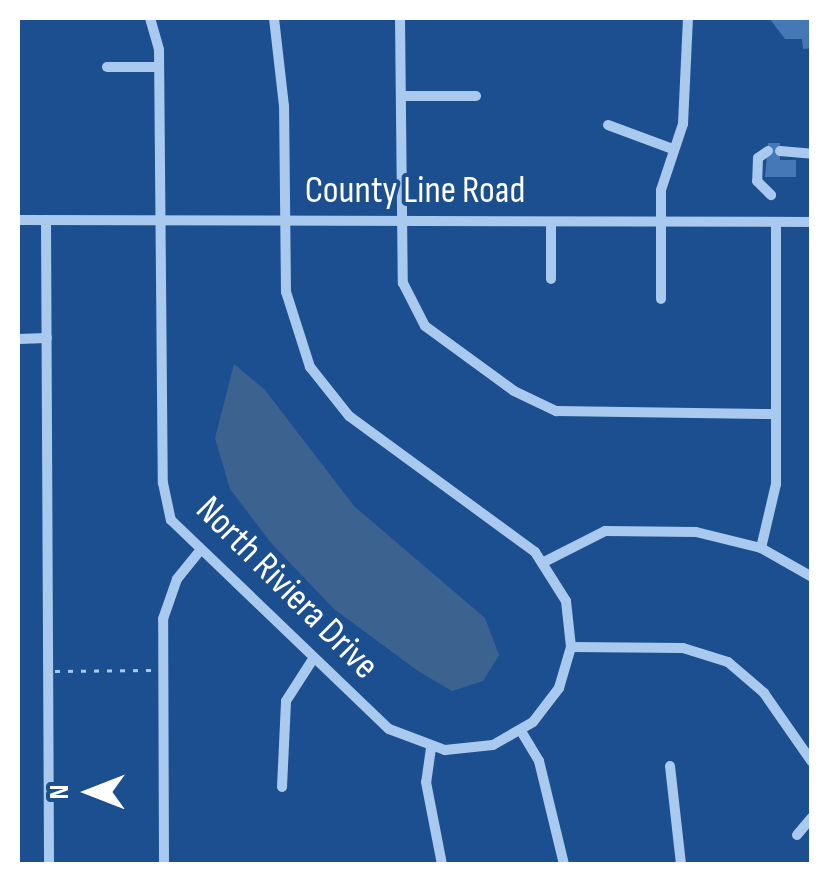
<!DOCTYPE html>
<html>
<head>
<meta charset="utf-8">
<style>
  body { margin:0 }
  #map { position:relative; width:829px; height:882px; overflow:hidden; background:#1b4f8f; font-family:"Sofia Sans Condensed",sans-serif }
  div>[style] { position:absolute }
  .water>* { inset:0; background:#3c6290 }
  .building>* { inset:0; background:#4478b7 }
  .path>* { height:2.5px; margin-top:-1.25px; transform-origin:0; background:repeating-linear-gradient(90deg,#a9c9ee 0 5px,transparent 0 13px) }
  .minor>* { height:10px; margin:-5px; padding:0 5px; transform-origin:5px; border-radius:5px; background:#a9c9ee }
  span { translate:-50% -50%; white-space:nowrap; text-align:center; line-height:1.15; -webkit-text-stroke:8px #1b4f8f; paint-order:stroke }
  .street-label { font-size:38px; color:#fff }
  .frame { position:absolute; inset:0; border:20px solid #fff; pointer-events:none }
  .north { position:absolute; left:40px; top:742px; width:100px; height:100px; -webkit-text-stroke:8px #1b4f8f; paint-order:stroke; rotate:270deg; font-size:28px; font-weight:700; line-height:40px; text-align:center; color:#fff }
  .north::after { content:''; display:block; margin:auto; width:35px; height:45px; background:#fff; clip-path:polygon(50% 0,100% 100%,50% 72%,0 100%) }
</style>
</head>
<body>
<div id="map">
  <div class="water">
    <i style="clip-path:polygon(234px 364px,265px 390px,354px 506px,485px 618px,499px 655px,483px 681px,452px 691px,418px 671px,334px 609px,271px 543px,230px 489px,215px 438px)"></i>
  </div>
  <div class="building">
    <i style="clip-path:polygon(769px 18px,812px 18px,812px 48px,803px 49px,802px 39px,785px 39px)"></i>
    <i style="clip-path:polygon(768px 143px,780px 143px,780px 160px,796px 160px,796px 177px,765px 177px)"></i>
  </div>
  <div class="path">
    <i style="left:55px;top:671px;width:97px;rotate:-0.6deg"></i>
  </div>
  <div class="minor">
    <i style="left:150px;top:18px;width:33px;rotate:74deg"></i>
    <i style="left:159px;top:50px;width:433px;rotate:89.5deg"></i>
    <i style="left:163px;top:483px;width:38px;rotate:78deg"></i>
    <i style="left:171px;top:520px;width:302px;rotate:43.8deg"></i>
    <i style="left:389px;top:729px;width:60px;rotate:20.6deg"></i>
    <i style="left:445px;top:750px;width:48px;rotate:-5.9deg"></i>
    <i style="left:493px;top:745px;width:46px;rotate:-29.9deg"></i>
    <i style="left:533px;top:722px;width:43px;rotate:-52.6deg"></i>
    <i style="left:559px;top:688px;width:43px;rotate:-73.7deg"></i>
    <i style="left:571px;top:647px;width:46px;rotate:-96.2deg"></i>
    <i style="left:566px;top:601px;width:58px;rotate:-122.3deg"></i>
    <i style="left:535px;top:552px;width:230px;rotate:-143.8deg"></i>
    <i style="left:349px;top:416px;width:63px;rotate:-128.5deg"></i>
    <i style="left:310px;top:367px;width:79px;rotate:-107.7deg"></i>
    <i style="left:286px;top:292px;width:186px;rotate:-90.6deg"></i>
    <i style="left:284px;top:106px;width:89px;rotate:-96.5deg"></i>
    <i style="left:400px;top:18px;width:265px;rotate:89.4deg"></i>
    <i style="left:403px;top:283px;width:48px;rotate:62.9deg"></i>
    <i style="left:425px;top:326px;width:110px;rotate:36.1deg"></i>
    <i style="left:514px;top:391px;width:47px;rotate:25.5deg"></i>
    <i style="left:556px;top:411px;width:220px;rotate:0.8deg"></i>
    <i style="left:107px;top:67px;width:52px"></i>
    <i style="left:401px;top:96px;width:75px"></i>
    <i style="left:608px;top:125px;width:69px;rotate:20.3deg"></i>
    <i style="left:768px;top:151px;width:12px;rotate:145deg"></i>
    <i style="left:758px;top:158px;width:23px;rotate:92deg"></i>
    <i style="left:757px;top:181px;width:20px;rotate:45deg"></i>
    <i style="left:780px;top:151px;width:32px;rotate:5deg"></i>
    <i style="left:18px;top:220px;width:794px;rotate:0.14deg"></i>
    <i style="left:46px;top:220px;width:644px;rotate:89.73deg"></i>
    <i style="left:551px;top:222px;width:57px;rotate:90deg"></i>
    <i style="left:661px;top:299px;width:109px;rotate:-90deg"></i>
    <i style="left:661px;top:190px;width:70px;rotate:-71.6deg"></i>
    <i style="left:683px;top:124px;width:106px;rotate:-87.3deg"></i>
    <i style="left:18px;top:339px;width:29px;rotate:-2deg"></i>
    <i style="left:761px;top:548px;width:66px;rotate:-76.8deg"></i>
    <i style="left:776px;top:484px;width:262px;rotate:-90deg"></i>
    <i style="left:544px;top:562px;width:68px;rotate:-26.9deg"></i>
    <i style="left:605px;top:531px;width:91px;rotate:0.6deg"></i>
    <i style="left:696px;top:532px;width:67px;rotate:13.8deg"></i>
    <i style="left:761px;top:548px;width:59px;rotate:29.6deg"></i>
    <i style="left:571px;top:647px;width:112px;rotate:0.5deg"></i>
    <i style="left:683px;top:648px;width:47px;rotate:17.3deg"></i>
    <i style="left:728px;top:662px;width:48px;rotate:40.7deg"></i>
    <i style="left:764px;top:693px;width:84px;rotate:55.2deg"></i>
    <i style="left:521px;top:731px;width:35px;rotate:59deg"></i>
    <i style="left:539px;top:761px;width:106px;rotate:76.4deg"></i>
    <i style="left:431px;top:748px;width:34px;rotate:98deg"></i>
    <i style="left:426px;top:782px;width:84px;rotate:79deg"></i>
    <i style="left:670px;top:766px;width:99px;rotate:83.6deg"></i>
    <i style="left:282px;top:787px;width:86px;rotate:-87.3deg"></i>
    <i style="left:286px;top:701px;width:50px;rotate:-57.3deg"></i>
    <i style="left:797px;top:835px;width:23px;rotate:-50deg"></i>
    <i style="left:164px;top:864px;width:245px;rotate:-90.2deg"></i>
    <i style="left:163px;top:619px;width:42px;rotate:-70.7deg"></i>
    <i style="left:177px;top:579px;width:33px;rotate:-51deg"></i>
  </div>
  <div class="street-label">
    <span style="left:415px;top:191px">County Line Road</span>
    <span style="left:287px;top:588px;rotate:45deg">North Riviera Drive</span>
  </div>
  <div class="frame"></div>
  <div class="north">N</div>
</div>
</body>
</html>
